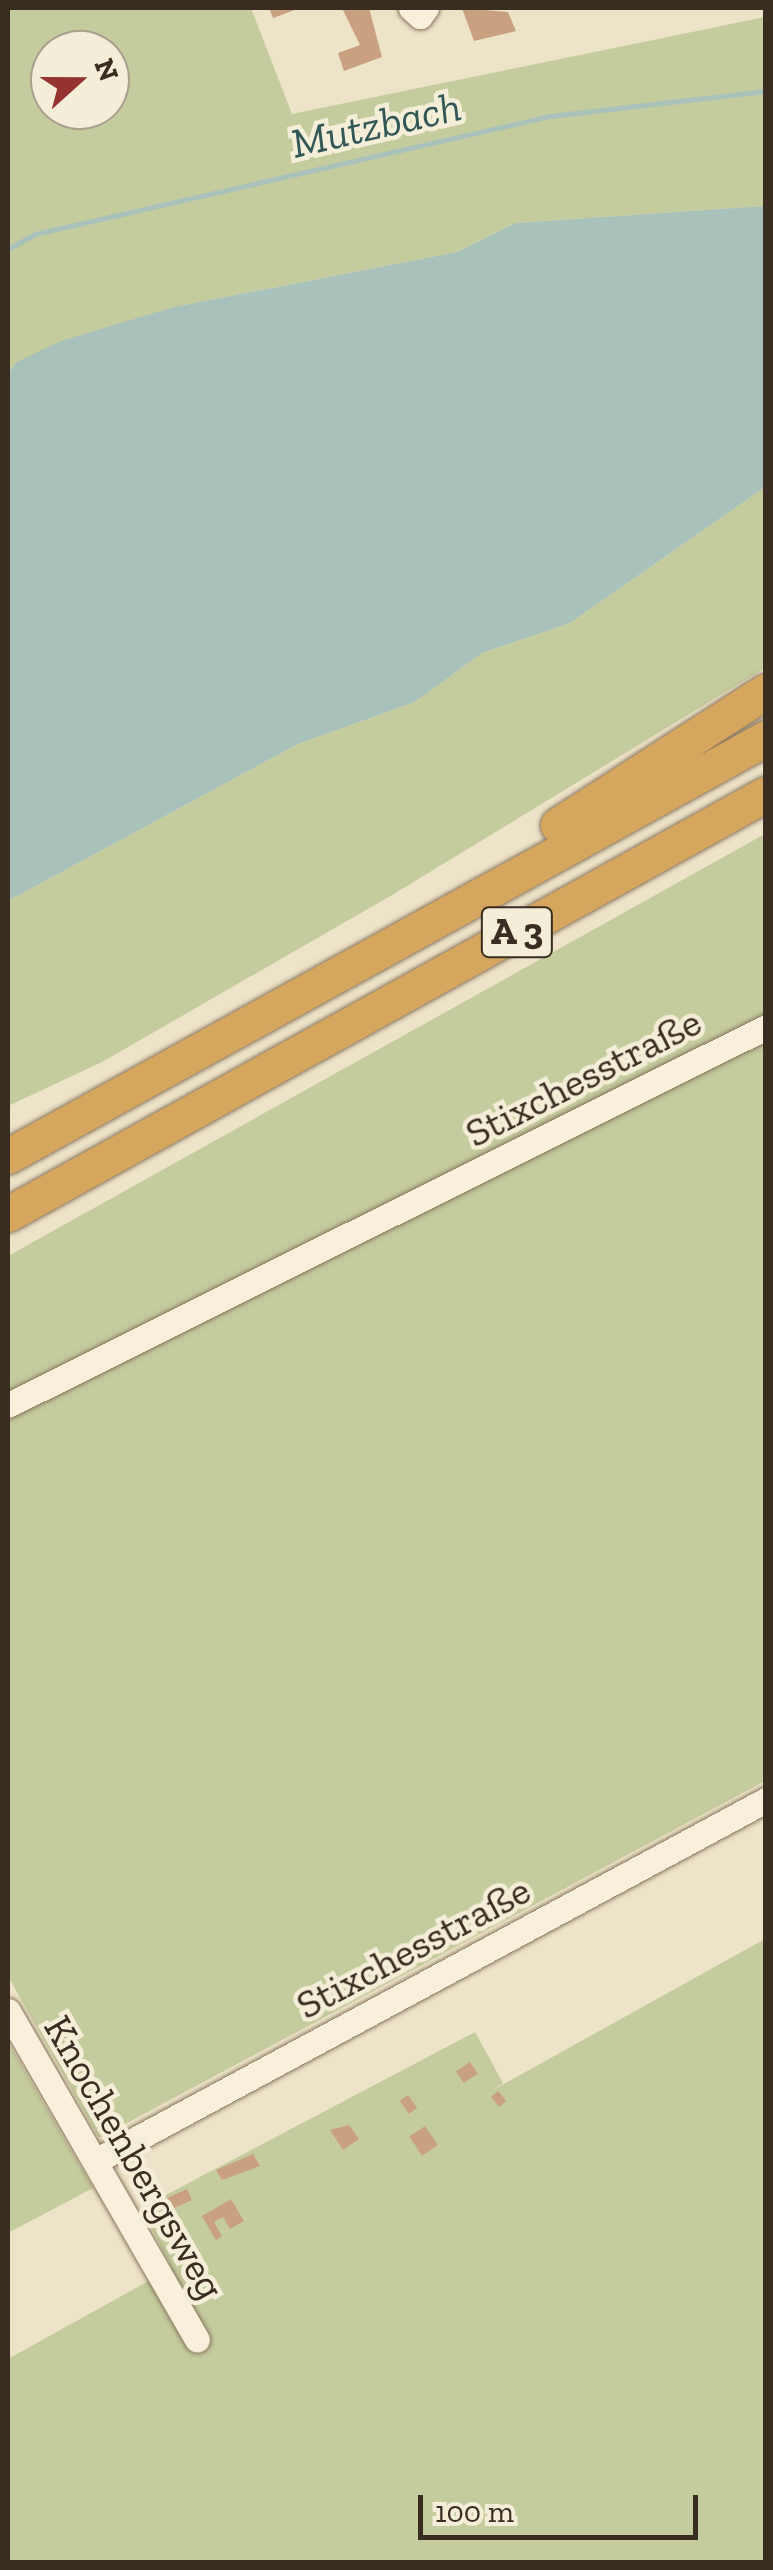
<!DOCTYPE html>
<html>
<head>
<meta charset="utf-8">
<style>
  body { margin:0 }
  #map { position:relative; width:773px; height:2570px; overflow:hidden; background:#ede3c8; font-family:"Zilla Slab",serif }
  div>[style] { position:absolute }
  .green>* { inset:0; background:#c4cb9c }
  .water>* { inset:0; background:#a9c1bb }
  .stream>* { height:5px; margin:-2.5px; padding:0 2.5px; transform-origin:2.5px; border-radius:2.5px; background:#a9c1bb }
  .building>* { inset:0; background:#c9a180; transform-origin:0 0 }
  .roads { filter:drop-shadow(0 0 2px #88765e) drop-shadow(0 0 2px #88765e) }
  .minor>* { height:25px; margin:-12.5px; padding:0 12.5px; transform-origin:12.5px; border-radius:12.5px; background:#f8f0db }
  .highway>* { height:35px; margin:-17.5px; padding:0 17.5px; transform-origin:17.5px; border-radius:17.5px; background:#d7a65e }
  span { translate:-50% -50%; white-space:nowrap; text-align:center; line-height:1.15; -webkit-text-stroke:9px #f4edd7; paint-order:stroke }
  .shield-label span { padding:2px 8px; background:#f4edd7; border:2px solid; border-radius:8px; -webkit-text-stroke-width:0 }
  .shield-label { font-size:38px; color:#392d21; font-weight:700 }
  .street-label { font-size:40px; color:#392d21 }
  .water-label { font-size:42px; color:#315857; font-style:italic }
  .frame { position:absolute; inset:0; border:10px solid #392d21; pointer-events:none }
  .north { position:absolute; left:30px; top:30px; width:100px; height:100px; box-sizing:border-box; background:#f4edd7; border:2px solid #a9a08e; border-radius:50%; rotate:69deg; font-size:28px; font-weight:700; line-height:40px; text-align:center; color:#392d21 }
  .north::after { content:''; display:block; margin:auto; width:35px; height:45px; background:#943330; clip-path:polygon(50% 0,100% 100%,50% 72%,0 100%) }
  .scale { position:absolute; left:418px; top:2495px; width:280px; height:45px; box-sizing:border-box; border:5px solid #392d21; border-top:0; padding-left:12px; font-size:30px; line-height:35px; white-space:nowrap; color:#392d21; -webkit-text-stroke:8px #f4edd7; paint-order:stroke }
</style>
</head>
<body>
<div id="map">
  <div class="green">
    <i style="clip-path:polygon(evenodd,8px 8px,251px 8px,292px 114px,765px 17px,765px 206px,515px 223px,457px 252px,174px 307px,17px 362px,8px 373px,8px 8px,50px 50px,110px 50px,110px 110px,50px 110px,50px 50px)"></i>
    <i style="clip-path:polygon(765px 487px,765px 668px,392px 895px,102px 1062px,8px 1106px,8px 901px,298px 744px,415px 702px,482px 653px,570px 623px)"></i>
    <i style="clip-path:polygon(765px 834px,765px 1023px,8px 1396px,8px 1256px)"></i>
    <i style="clip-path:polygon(765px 1040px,765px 1781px,99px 2138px,8px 1976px,8px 1413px)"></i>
    <i style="clip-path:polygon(765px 1939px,765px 2562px,8px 2562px,8px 2359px,172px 2268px,141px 2208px,475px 2032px,503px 2083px,493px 2090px)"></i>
    <i style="clip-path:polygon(8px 2042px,93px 2188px,8px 2233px)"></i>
  </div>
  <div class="water">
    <i style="clip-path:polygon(765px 206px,765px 487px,570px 623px,482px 653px,415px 702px,298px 744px,8px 901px,8px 373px,17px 362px,61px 341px,174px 307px,457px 252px,515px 223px)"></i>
  </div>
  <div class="stream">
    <i style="left:8px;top:249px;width:31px;rotate:-29deg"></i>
    <i style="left:35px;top:234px;width:528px;rotate:-12.91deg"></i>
    <i style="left:550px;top:116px;width:217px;rotate:-6.6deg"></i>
  </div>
  <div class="building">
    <i style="clip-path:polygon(269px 8px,300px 8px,273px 18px)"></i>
    <i style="clip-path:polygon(342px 8px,369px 8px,382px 57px,344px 71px,338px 53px,360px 45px)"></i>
    <i style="clip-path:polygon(462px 8px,508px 12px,516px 31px,474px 41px)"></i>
    <i style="left:470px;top:2062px;width:14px;height:17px;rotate:56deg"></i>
    <i style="left:498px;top:2091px;width:13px;height:9px;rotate:51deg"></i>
    <i style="left:408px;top:2095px;width:16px;height:10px;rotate:55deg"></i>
    <i style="clip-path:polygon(349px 2125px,359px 2139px,343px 2150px,330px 2130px)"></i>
    <i style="left:425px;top:2126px;width:23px;height:19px;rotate:56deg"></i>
    <i style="clip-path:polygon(253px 2154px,260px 2166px,222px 2180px,216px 2170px)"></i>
    <i style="left:187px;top:2189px;width:12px;height:22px;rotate:66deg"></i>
    <i style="clip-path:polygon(231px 2199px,244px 2221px,230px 2229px,223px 2217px,214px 2222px,222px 2236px,216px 2240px,202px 2216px)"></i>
    <i style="left:182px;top:2226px;width:24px;height:15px;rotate:60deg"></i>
  </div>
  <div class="roads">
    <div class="minor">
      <i style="left:411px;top:8px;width:12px;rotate:42deg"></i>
      <i style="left:420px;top:16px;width:10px;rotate:-53deg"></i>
      <i style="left:8px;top:1405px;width:847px;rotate:-26.5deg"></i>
      <i style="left:8px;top:2011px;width:379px;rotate:60.1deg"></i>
      <i style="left:97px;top:2160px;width:760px;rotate:-28.29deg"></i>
    </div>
    <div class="highway">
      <i style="left:558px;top:825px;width:247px;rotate:-32.8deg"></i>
      <i style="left:8px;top:1156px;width:866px;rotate:-28.87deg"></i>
      <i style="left:8px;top:1214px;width:867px;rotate:-28.99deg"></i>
    </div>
  </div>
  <div class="shield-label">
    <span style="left:517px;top:932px">A 3</span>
  </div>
  <div class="street-label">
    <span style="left:583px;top:1077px;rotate:-27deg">Stixchesstraße</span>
    <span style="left:413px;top:1947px;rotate:-28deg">Stixchesstraße</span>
    <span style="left:135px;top:2157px;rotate:60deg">Knochenbergsweg</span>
  </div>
  <div class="water-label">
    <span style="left:376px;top:125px;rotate:-13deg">Mutzbach</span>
  </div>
  <div class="frame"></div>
  <div class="north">N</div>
  <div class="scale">100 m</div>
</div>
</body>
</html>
